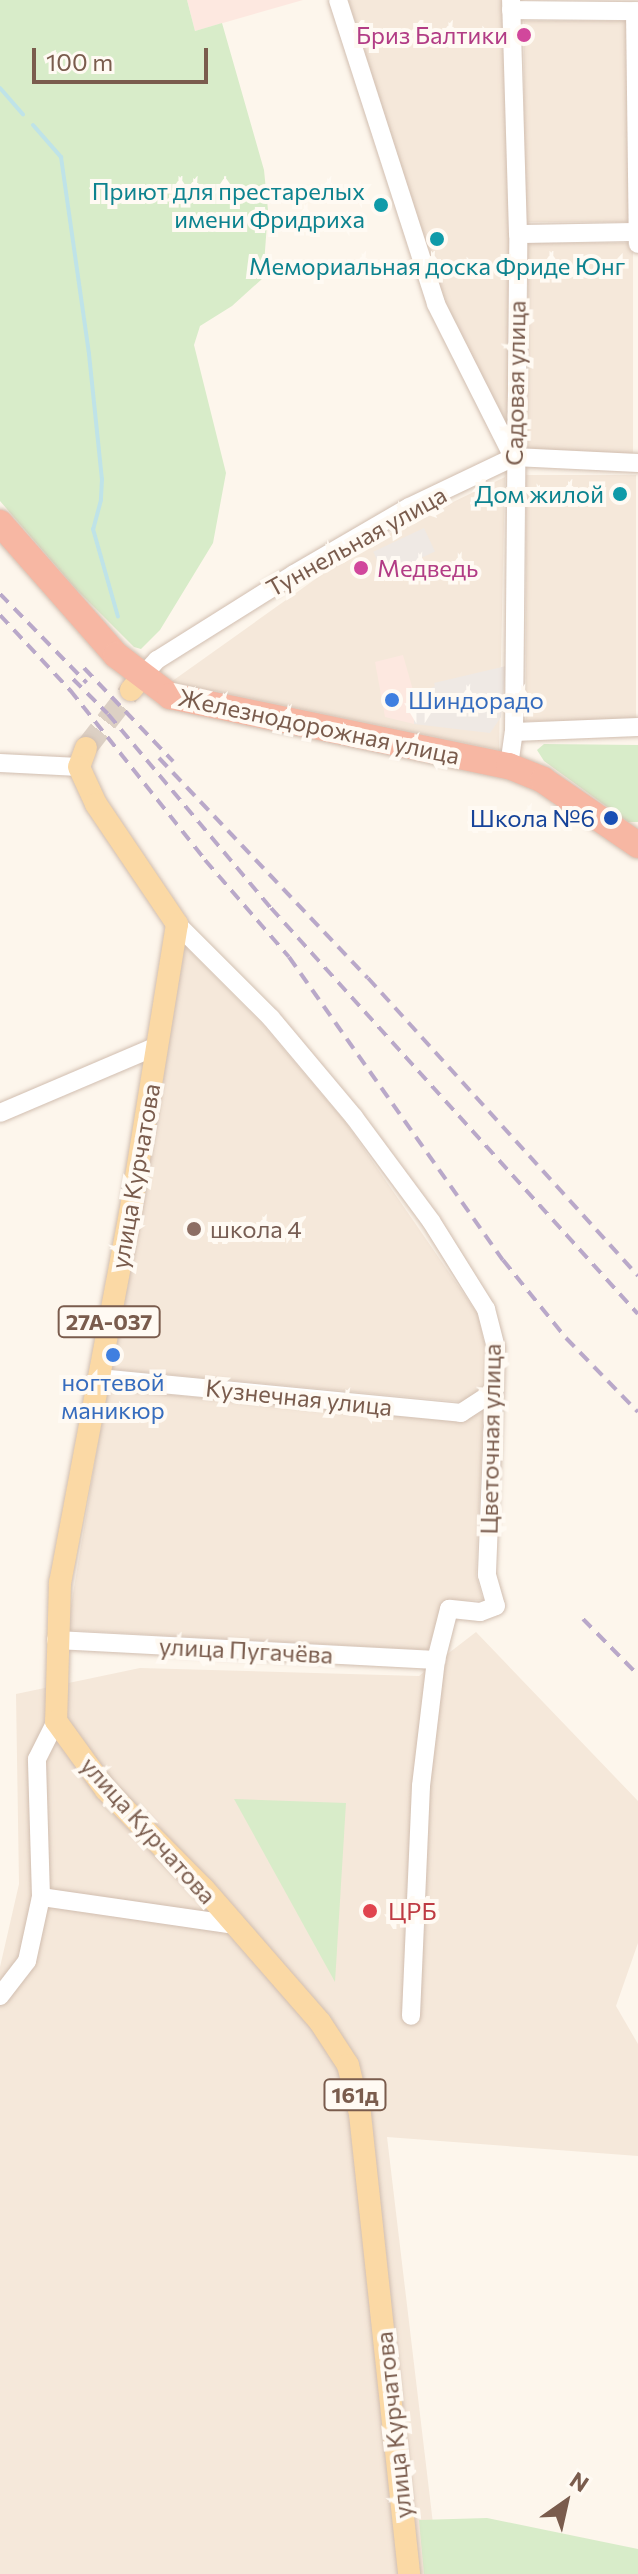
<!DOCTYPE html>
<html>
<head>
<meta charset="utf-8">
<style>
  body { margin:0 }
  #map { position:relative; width:638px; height:2574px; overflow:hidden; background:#fdf6ec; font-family:Commissioner,sans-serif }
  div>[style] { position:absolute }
  .residential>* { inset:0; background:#f5e8da; transform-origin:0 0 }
  .commercial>* { inset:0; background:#fde8e0 }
  .industrial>* { inset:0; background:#efe9e4; transform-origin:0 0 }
  .green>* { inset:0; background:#d8ecc9 }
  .stream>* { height:4px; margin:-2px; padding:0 2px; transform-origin:2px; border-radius:2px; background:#bfe3e8 }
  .major-tunnel>* { height:22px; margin-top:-11px; transform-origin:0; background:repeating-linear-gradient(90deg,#dcd0c4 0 22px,transparent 0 33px) }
  .roads { filter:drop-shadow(0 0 2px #d1beb0) drop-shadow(0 0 2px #d1beb0) }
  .minor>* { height:18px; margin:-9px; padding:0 9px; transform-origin:9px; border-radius:9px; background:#fff }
  .major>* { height:22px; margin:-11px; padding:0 11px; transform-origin:11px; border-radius:11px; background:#fbd9a5 }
  .highway>* { height:26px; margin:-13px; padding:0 13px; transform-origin:13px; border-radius:13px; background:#f7b7a3 }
  .rail>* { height:4px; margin-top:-2px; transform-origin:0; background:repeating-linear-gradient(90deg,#b9a8c9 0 12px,transparent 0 20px) }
  .dots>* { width:22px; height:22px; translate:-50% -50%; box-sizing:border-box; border:4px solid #fffaf3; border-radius:50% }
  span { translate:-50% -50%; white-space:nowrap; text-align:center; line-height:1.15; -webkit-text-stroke:8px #fffaf3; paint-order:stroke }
  .shield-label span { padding:2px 6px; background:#fffaf3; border:2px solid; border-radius:6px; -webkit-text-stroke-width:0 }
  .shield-label { font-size:22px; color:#7a5c4d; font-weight:700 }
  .hotel-label { font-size:24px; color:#b23c85 }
  .right { translate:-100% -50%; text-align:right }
  .left { translate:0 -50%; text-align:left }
  .culture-label { font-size:24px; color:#0d838f }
  .street-label { font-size:24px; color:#7a5c4d }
  .shop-label { font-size:24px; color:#366cbe }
  .transit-label { font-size:24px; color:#164399 }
  .education-label { font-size:24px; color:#785e54 }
  .health-label { font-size:24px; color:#be3a42 }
  .north { position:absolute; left:526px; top:2462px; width:80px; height:80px; -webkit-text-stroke:6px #fffaf3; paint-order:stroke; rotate:34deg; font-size:22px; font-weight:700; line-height:32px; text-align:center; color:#7a5c4d }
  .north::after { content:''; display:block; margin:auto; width:28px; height:36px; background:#7a5c4d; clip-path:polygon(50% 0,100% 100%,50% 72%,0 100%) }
  .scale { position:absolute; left:32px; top:48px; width:176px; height:36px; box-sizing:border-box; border:4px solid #7a5c4d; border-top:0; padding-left:10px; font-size:24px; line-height:28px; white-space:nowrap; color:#7a5c4d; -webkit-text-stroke:6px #fffaf3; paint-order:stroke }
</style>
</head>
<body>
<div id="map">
  <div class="residential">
    <i style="clip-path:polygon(348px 0,504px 0,512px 234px,507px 424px,444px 302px)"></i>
    <i style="left:631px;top:21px;width:201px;height:107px;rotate:90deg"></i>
    <i style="left:528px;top:243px;width:105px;height:212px"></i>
    <i style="left:526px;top:475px;width:110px;height:246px"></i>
    <i style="clip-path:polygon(505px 477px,499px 750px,171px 682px,338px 563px,405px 525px)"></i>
    <i style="clip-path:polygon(184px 945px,263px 1025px,346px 1123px,477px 1313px,486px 1349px,476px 1575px,483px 1600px,443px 1601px,428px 1650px,67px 1630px,107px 1389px,460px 1422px,462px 1402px,111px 1369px)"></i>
    <i style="clip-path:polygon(476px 1632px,638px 1801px,638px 1943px,616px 2006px,638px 2044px,638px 2156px,387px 2137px,439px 2574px,0 2574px,0 1967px,19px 1884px,16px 1694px,140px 1668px,419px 1676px)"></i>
  </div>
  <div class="commercial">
    <i style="clip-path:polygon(187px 0,303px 0,195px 31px)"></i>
    <i style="clip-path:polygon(403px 655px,417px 704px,414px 724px,385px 717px,375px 662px)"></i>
  </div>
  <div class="industrial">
    <i style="left:424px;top:528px;width:26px;height:56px;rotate:65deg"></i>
    <i style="clip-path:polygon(506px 666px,501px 717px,490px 733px,414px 724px,414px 696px,435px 686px,434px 683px)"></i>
  </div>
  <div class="green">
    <i style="clip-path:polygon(0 0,187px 0,195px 31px,222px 23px,264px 170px,268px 210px,263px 278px,232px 306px,200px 326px,194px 345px,226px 473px,213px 543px,160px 630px,141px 649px,134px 647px,75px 588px,0 501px)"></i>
    <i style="clip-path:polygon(544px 744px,638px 745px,638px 822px,628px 822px,544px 761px,537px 750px)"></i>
    <i style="clip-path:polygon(234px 1799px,346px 1803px,335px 1982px)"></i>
    <i style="clip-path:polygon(487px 2518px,638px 2549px,638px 2574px,424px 2574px,419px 2520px)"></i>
  </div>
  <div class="stream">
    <i style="left:0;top:88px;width:35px;rotate:49deg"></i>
    <i style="left:33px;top:125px;width:43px;rotate:48.8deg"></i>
    <i style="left:61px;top:157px;width:199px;rotate:81.9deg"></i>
    <i style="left:89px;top:354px;width:126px;rotate:84.1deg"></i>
    <i style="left:102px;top:479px;width:21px;rotate:93deg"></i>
    <i style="left:101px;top:500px;width:30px;rotate:105deg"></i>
    <i style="left:93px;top:529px;width:91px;rotate:74.1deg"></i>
  </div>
  <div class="major-tunnel">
    <i style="left:86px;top:748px;width:73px;rotate:-52.2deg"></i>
  </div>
  <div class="roads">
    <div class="minor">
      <i style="left:338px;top:0;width:319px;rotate:72.1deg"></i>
      <i style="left:436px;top:304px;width:169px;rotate:63.3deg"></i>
      <i style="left:511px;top:10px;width:127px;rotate:0.5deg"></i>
      <i style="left:635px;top:11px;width:233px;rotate:89.3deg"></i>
      <i style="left:518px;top:234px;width:120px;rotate:-1deg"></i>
      <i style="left:142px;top:677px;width:23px;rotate:-49deg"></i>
      <i style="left:157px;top:660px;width:162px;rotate:-32.1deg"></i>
      <i style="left:294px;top:574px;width:133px;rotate:-30.2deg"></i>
      <i style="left:409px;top:507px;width:116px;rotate:-25.5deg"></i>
      <i style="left:514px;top:457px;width:124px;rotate:2.8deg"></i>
      <i style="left:514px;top:732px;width:124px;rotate:-2.3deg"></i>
      <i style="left:0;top:763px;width:79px;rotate:2.9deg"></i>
      <i style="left:509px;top:766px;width:34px;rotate:-82deg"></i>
      <i style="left:514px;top:732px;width:498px;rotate:-89.5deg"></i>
      <i style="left:518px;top:234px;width:234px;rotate:-91.7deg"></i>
      <i style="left:177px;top:924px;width:133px;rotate:45deg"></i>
      <i style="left:271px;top:1018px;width:129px;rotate:50deg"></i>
      <i style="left:354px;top:1117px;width:129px;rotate:53.5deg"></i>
      <i style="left:431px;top:1221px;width:104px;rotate:58deg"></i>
      <i style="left:486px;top:1309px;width:40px;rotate:75.6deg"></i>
      <i style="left:496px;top:1348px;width:227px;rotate:92.3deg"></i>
      <i style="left:487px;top:1575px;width:32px;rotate:74deg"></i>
      <i style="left:496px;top:1606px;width:17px;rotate:159deg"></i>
      <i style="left:480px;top:1612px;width:31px;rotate:-174deg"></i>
      <i style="left:449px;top:1609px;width:53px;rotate:104.3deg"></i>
      <i style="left:436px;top:1660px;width:127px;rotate:96.8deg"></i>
      <i style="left:421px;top:1786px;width:230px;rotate:92.5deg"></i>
      <i style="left:0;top:1113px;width:171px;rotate:-23.1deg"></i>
      <i style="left:99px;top:1378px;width:364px;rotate:5.5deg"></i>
      <i style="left:461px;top:1413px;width:38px;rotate:-33deg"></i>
      <i style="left:56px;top:1640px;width:381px;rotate:3deg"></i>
      <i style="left:41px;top:1897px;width:196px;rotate:8.2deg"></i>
      <i style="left:0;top:1996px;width:44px;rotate:-52.4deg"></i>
      <i style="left:27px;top:1961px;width:66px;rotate:-77.7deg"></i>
      <i style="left:41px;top:1897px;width:138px;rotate:-91.7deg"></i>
      <i style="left:37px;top:1759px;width:42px;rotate:-63.4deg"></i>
    </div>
    <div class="major">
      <i style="left:131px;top:690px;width:17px;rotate:-50deg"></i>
      <i style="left:86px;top:748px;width:20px;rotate:110deg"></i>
      <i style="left:79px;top:767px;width:41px;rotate:65.3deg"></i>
      <i style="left:96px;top:804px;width:145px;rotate:56deg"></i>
      <i style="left:177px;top:924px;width:293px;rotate:99.2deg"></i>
      <i style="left:130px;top:1213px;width:376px;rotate:100.7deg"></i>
      <i style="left:60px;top:1582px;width:139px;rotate:91.6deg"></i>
      <i style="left:56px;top:1721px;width:85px;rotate:54.1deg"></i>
      <i style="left:106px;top:1790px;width:139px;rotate:45.3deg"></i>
      <i style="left:204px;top:1889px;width:176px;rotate:48.9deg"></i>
      <i style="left:320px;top:2022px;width:51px;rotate:56.9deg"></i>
      <i style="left:348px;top:2065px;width:50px;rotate:76.2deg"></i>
      <i style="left:360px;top:2114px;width:463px;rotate:83.9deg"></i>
    </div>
    <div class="highway">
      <i style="left:0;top:523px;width:176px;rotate:48.7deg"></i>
      <i style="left:116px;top:655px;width:68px;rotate:37.2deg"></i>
      <i style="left:170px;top:696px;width:346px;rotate:11.7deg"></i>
      <i style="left:509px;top:766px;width:37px;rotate:22deg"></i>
      <i style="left:543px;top:780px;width:115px;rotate:34.4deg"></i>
    </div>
  </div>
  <div class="rail">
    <i style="left:0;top:594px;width:124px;rotate:45.7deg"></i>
    <i style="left:0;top:615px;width:103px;rotate:47deg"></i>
    <i style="left:70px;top:690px;width:217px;rotate:51.5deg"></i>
    <i style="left:205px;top:860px;width:128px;rotate:49.1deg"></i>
    <i style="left:289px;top:957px;width:371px;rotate:54.8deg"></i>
    <i style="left:503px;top:1260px;width:100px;rotate:51.1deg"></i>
    <i style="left:566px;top:1338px;width:103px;rotate:45.8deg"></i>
    <i style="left:84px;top:668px;width:129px;rotate:46.3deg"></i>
    <i style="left:73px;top:679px;width:49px;rotate:45deg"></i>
    <i style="left:108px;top:714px;width:253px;rotate:50deg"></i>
    <i style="left:271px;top:908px;width:547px;rotate:47.89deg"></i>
    <i style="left:159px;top:758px;width:303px;rotate:46.5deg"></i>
    <i style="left:368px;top:978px;width:402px;rotate:47.8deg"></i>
    <i style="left:583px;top:1619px;width:78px;rotate:45.5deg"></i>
  </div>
  <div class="dots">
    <i style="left:524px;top:35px;background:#d1479c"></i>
    <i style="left:381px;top:205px;background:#0f9aa8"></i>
    <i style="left:437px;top:239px;background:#0f9aa8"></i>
    <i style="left:620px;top:494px;background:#0f9aa8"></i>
    <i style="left:361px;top:568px;background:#d1479c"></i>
    <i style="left:392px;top:700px;background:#3f7fe0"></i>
    <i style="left:611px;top:818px;background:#1a4fb4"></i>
    <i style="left:194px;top:1229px;background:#8d6e63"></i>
    <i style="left:113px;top:1355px;background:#3f7fe0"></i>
    <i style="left:370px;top:1911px;background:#e0444e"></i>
  </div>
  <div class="shield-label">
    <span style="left:109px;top:1322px">27А-037</span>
    <span style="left:355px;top:2095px">161д</span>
  </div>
  <div class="hotel-label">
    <span class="right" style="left:508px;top:35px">Бриз Балтики</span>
    <span class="left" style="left:377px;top:568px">Медведь</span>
  </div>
  <div class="culture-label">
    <span class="right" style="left:365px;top:205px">Приют для престарелых<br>имени Фридриха</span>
    <span style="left:437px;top:266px">Мемориальная доска Фриде Юнг</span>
    <span class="right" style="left:604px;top:494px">Дом жилой</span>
  </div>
  <div class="street-label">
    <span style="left:515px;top:383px;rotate:-89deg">Садовая улица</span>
    <span style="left:356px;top:541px;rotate:-29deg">Туннельная улица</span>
    <span style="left:319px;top:726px;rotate:12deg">Железнодорожная улица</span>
    <span style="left:135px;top:1176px;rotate:-80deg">улица Курчатова</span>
    <span style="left:299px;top:1397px;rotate:6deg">Кузнечная улица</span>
    <span style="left:490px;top:1439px;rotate:-89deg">Цветочная улица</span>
    <span style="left:246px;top:1650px;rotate:3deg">улица Пугачёва</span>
    <span style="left:149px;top:1830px;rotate:48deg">улица Курчатова</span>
    <span style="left:393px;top:2425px;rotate:-96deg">улица Курчатова</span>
  </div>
  <div class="shop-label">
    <span class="left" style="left:408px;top:700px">Шиндорадо</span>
    <span style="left:113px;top:1396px">ногтевой<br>маникюр</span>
  </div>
  <div class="transit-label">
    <span class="right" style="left:595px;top:818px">Школа №6</span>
  </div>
  <div class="education-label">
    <span class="left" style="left:210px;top:1229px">школа 4</span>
  </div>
  <div class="health-label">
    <span class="left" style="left:388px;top:1911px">ЦРБ</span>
  </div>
  <div class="north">N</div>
  <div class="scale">100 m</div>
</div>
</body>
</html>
